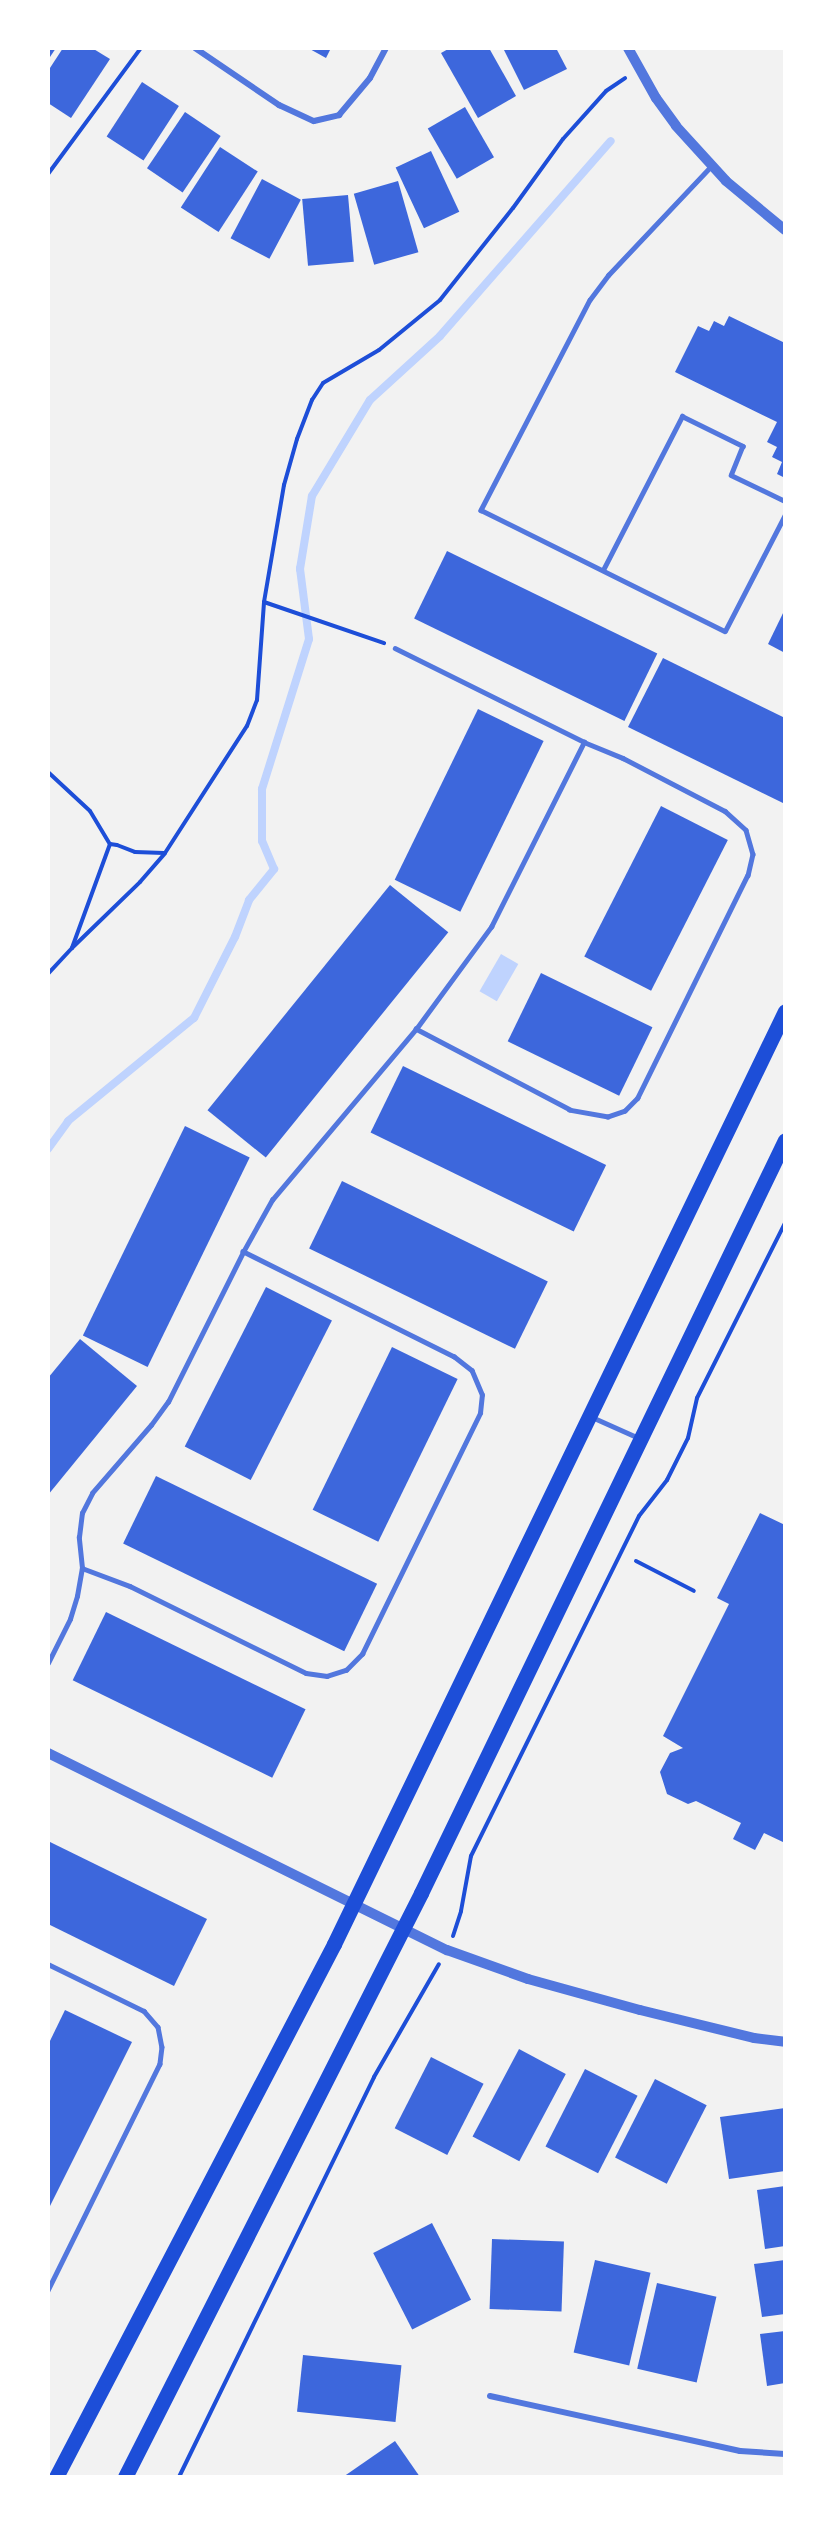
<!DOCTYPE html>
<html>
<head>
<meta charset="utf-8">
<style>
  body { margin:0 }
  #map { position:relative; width:833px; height:2525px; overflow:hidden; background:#f2f2f2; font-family:"Fira Sans",sans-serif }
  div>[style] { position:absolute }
  .water>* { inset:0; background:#bfd3fe; transform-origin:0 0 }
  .stream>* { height:8px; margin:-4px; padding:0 4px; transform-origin:4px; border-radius:4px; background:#bfd3fe }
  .building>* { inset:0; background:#3d67dc; transform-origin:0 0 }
  .path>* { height:4px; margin:-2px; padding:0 2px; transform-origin:2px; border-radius:2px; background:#1d4ed8 }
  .service>* { height:4.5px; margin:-2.25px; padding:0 2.25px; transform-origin:2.25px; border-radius:2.25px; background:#5277de }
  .minor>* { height:6px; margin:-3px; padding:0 3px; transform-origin:3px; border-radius:3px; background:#5277de }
  .tertiary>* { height:10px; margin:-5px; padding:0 5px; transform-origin:5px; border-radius:5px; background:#5277de }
  .primary>* { height:15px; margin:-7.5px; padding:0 7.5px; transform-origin:7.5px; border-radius:7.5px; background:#1d4ed8 }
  span { translate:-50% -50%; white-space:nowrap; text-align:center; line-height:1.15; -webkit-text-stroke:6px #fff; paint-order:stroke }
  .frame { position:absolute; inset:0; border:50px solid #fff; pointer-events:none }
</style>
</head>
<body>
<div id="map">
  <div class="water">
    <i style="left:501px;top:954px;width:20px;height:43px;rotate:30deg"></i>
  </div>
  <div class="stream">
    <i style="left:48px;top:1149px;width:34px;rotate:-54deg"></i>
    <i style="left:68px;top:1121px;width:163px;rotate:-39.3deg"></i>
    <i style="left:194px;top:1018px;width:91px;rotate:-63.2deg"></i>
    <i style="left:235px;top:937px;width:40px;rotate:-69deg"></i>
    <i style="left:249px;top:900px;width:40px;rotate:-51deg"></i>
    <i style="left:274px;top:869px;width:30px;rotate:-113deg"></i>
    <i style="left:262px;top:841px;width:52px;rotate:-90deg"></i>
    <i style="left:262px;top:789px;width:157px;rotate:-72.6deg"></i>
    <i style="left:309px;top:639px;width:71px;rotate:-97.3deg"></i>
    <i style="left:300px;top:569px;width:74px;rotate:-80.7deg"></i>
    <i style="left:312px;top:496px;width:112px;rotate:-58.9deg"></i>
    <i style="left:370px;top:400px;width:95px;rotate:-42.4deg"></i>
    <i style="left:440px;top:336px;width:259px;rotate:-48.8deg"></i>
  </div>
  <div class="building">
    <i style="clip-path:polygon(48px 48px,56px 48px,48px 60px)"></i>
    <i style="clip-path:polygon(63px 48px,92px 48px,110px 59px,71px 118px,48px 103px,48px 71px)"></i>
    <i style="clip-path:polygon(308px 48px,331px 48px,326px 58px)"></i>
    <i style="clip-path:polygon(450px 48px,489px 48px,516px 96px,478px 118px,441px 53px)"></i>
    <i style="clip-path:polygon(503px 48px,556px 48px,567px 69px,524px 90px)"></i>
    <i style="left:142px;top:82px;width:44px;height:65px;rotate:33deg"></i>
    <i style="left:465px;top:107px;width:58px;height:43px;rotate:60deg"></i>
    <i style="left:185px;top:112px;width:43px;height:68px;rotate:34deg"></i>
    <i style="left:220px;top:147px;width:45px;height:72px;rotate:33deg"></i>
    <i style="left:431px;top:151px;width:67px;height:39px;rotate:65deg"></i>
    <i style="left:262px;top:179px;width:44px;height:67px;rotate:28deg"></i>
    <i style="left:398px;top:181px;width:74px;height:46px;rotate:74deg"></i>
    <i style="left:348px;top:195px;width:67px;height:46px;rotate:85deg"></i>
    <i style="clip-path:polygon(729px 316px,785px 343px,785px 478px,777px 474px,782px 462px,772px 457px,777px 447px,767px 442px,777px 422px,675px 372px,698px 326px,709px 331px,714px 321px,724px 326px)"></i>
    <i style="left:447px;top:551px;width:234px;height:75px;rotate:26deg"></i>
    <i style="clip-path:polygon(785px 609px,785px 653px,768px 644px)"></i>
    <i style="clip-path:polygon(663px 658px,785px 718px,785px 804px,628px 727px)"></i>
    <i style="left:478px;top:709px;width:73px;height:190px;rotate:26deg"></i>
    <i style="left:661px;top:806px;width:75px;height:169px;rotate:27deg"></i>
    <i style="left:390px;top:885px;width:75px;height:290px;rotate:39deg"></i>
    <i style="left:541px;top:973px;width:124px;height:76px;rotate:26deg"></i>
    <i style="left:403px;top:1066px;width:226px;height:74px;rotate:26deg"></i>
    <i style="left:185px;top:1126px;width:72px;height:233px;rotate:26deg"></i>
    <i style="left:342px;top:1181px;width:229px;height:75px;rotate:26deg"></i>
    <i style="left:266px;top:1287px;width:74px;height:179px;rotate:27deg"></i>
    <i style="clip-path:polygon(80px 1339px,137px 1386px,48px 1495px,48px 1378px)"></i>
    <i style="left:392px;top:1347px;width:73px;height:181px;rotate:26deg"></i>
    <i style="left:156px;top:1476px;width:246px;height:75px;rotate:26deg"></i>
    <i style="clip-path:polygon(760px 1513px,785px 1525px,785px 1843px,764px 1833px,755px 1850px,733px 1839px,741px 1823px,696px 1801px,688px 1804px,667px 1794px,660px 1772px,670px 1753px,683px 1748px,663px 1736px,729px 1604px,717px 1598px)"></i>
    <i style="left:106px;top:1612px;width:222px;height:76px;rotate:26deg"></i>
    <i style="clip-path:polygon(48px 1841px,207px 1919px,174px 1986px,48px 1924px)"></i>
    <i style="clip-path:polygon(65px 2010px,132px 2042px,48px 2210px,48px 2045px)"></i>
    <i style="left:519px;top:2049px;width:53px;height:99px;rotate:28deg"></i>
    <i style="left:431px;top:2057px;width:59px;height:80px;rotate:27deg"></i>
    <i style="left:585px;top:2069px;width:59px;height:87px;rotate:27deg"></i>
    <i style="left:655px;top:2079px;width:58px;height:88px;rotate:27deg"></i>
    <i style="clip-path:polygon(785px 2108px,785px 2171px,729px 2179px,720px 2117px)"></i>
    <i style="clip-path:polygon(785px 2186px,785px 2246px,765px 2249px,757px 2190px)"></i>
    <i style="left:432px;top:2223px;width:86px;height:66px;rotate:63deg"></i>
    <i style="left:492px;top:2239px;width:72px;height:70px;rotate:2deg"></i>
    <i style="left:595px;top:2260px;width:57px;height:95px;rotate:13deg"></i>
    <i style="clip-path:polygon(785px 2260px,785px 2314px,762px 2317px,754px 2264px)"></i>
    <i style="left:657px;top:2283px;width:61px;height:88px;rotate:13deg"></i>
    <i style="clip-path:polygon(785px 2331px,785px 2383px,767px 2386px,760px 2334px)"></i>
    <i style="left:303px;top:2355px;width:99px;height:57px;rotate:6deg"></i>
    <i style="clip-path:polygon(395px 2441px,420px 2477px,343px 2477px)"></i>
  </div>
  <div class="path">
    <i style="left:48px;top:174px;width:157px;rotate:-53.6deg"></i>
    <i style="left:264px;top:602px;width:127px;rotate:18.9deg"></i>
    <i style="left:48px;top:772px;width:57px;rotate:42.9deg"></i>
    <i style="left:90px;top:811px;width:39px;rotate:59deg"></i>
    <i style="left:110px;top:844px;width:111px;rotate:110.1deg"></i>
    <i style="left:72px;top:948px;width:35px;rotate:133deg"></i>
    <i style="left:110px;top:844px;width:7px;rotate:8deg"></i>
    <i style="left:117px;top:845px;width:19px;rotate:21deg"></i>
    <i style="left:135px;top:852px;width:29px;rotate:2deg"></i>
    <i style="left:72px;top:948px;width:95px;rotate:-44.1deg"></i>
    <i style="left:140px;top:882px;width:38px;rotate:-49deg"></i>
    <i style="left:165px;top:853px;width:151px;rotate:-57.2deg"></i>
    <i style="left:247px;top:726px;width:28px;rotate:-69deg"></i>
    <i style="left:257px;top:700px;width:98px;rotate:-85.9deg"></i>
    <i style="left:264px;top:602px;width:119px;rotate:-80.3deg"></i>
    <i style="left:284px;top:485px;width:48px;rotate:-74.2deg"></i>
    <i style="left:297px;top:439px;width:42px;rotate:-69deg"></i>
    <i style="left:312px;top:400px;width:20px;rotate:-57deg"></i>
    <i style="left:323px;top:383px;width:65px;rotate:-30.5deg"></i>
    <i style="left:379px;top:350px;width:79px;rotate:-39.3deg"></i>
    <i style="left:440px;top:300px;width:117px;rotate:-51.6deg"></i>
    <i style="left:513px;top:208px;width:85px;rotate:-54.1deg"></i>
    <i style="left:563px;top:139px;width:64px;rotate:-48.1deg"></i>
    <i style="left:606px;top:91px;width:23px;rotate:-34deg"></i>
    <i style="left:636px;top:1561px;width:65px;rotate:27.3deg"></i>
    <i style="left:453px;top:1936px;width:26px;rotate:-72deg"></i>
    <i style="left:461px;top:1911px;width:56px;rotate:-79.7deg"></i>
    <i style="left:471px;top:1856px;width:379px;rotate:-63.7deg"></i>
    <i style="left:639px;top:1516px;width:46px;rotate:-52.1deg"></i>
    <i style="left:667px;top:1480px;width:47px;rotate:-63.4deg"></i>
    <i style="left:688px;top:1438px;width:41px;rotate:-77.3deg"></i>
    <i style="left:697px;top:1398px;width:196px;rotate:-63.3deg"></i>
    <i style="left:179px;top:2477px;width:445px;rotate:-64deg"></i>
    <i style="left:374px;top:2077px;width:130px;rotate:-60.1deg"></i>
  </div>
  <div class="service">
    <i style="left:712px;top:166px;width:150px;rotate:133.4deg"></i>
    <i style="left:609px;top:275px;width:31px;rotate:127deg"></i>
    <i style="left:590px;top:300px;width:237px;rotate:117.4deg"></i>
    <i style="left:481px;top:510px;width:272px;rotate:26.4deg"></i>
    <i style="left:725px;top:631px;width:131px;rotate:-62.7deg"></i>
    <i style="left:603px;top:570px;width:173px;rotate:-62.8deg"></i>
    <i style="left:682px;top:416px;width:68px;rotate:26.2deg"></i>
    <i style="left:743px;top:446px;width:31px;rotate:112deg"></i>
    <i style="left:731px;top:475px;width:60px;rotate:25.7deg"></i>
    <i style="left:395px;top:648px;width:211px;rotate:26.4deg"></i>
    <i style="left:584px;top:742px;width:42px;rotate:22.3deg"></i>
    <i style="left:623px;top:758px;width:115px;rotate:27.5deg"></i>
    <i style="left:725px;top:811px;width:28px;rotate:42deg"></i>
    <i style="left:746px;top:830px;width:25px;rotate:74deg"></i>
    <i style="left:753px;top:854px;width:22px;rotate:103deg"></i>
    <i style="left:748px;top:875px;width:249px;rotate:116.3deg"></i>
    <i style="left:638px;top:1098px;width:18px;rotate:135deg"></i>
    <i style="left:625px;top:1111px;width:18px;rotate:161deg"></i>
    <i style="left:608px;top:1117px;width:39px;rotate:-170deg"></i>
    <i style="left:570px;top:1110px;width:174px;rotate:-152.3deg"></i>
    <i style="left:592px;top:1417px;width:51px;rotate:24.1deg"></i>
    <i style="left:82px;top:1568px;width:51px;rotate:20.6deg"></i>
    <i style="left:130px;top:1586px;width:196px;rotate:26.3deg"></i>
    <i style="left:306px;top:1673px;width:21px;rotate:8deg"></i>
    <i style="left:327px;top:1676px;width:20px;rotate:-18deg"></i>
    <i style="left:346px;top:1670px;width:23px;rotate:-45deg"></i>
    <i style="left:362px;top:1654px;width:268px;rotate:-63.9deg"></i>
    <i style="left:480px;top:1413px;width:18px;rotate:-84deg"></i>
    <i style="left:482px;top:1395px;width:26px;rotate:-113deg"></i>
    <i style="left:472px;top:1371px;width:23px;rotate:-142deg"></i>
    <i style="left:454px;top:1357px;width:236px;rotate:-153.5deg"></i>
    <i style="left:48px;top:1663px;width:49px;rotate:-63.4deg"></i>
    <i style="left:70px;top:1619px;width:24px;rotate:-73deg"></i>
    <i style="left:77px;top:1596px;width:28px;rotate:-80deg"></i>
    <i style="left:82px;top:1568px;width:31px;rotate:-96deg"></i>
    <i style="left:79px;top:1537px;width:24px;rotate:-83deg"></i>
    <i style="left:82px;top:1513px;width:22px;rotate:-63deg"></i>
    <i style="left:92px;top:1493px;width:90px;rotate:-49.1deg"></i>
    <i style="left:151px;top:1425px;width:29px;rotate:-54deg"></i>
    <i style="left:168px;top:1402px;width:168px;rotate:-63.4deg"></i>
    <i style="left:243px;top:1252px;width:60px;rotate:-60.9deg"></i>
    <i style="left:272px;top:1200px;width:224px;rotate:-49.9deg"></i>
    <i style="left:416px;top:1029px;width:127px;rotate:-53.7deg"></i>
    <i style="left:491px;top:927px;width:207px;rotate:-63.3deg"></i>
    <i style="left:48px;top:1964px;width:107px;rotate:26.1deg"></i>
    <i style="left:144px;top:2011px;width:21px;rotate:49deg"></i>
    <i style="left:158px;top:2027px;width:20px;rotate:79deg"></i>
    <i style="left:162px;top:2047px;width:17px;rotate:97deg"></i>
    <i style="left:160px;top:2064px;width:253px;rotate:116.3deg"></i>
  </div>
  <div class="minor">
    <i style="left:195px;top:48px;width:102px;rotate:34.2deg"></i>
    <i style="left:279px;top:105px;width:38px;rotate:25deg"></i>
    <i style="left:314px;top:121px;width:26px;rotate:-13deg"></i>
    <i style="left:339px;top:115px;width:48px;rotate:-50deg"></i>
    <i style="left:370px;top:78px;width:34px;rotate:-62deg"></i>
    <i style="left:490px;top:2396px;width:256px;rotate:12.4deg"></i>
    <i style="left:740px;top:2451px;width:45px;rotate:3.8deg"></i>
  </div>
  <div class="tertiary">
    <i style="left:628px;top:48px;width:57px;rotate:60.8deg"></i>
    <i style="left:656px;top:98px;width:34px;rotate:54deg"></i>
    <i style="left:676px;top:126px;width:74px;rotate:47.7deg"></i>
    <i style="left:726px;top:181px;width:77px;rotate:39.7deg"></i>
    <i style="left:48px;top:1753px;width:445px;rotate:26.3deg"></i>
    <i style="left:447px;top:1950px;width:86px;rotate:19.7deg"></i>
    <i style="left:528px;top:1979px;width:116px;rotate:15.5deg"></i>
    <i style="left:640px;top:2010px;width:117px;rotate:13.8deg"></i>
    <i style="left:754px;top:2038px;width:31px;rotate:7deg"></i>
  </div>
  <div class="primary">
    <i style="left:56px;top:2477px;width:601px;rotate:-62.45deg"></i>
    <i style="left:334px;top:1944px;width:1036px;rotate:-64.2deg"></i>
    <i style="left:125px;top:2477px;width:655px;rotate:-63.12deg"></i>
    <i style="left:421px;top:1893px;width:836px;rotate:-64.2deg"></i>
  </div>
  <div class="frame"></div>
</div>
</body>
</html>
